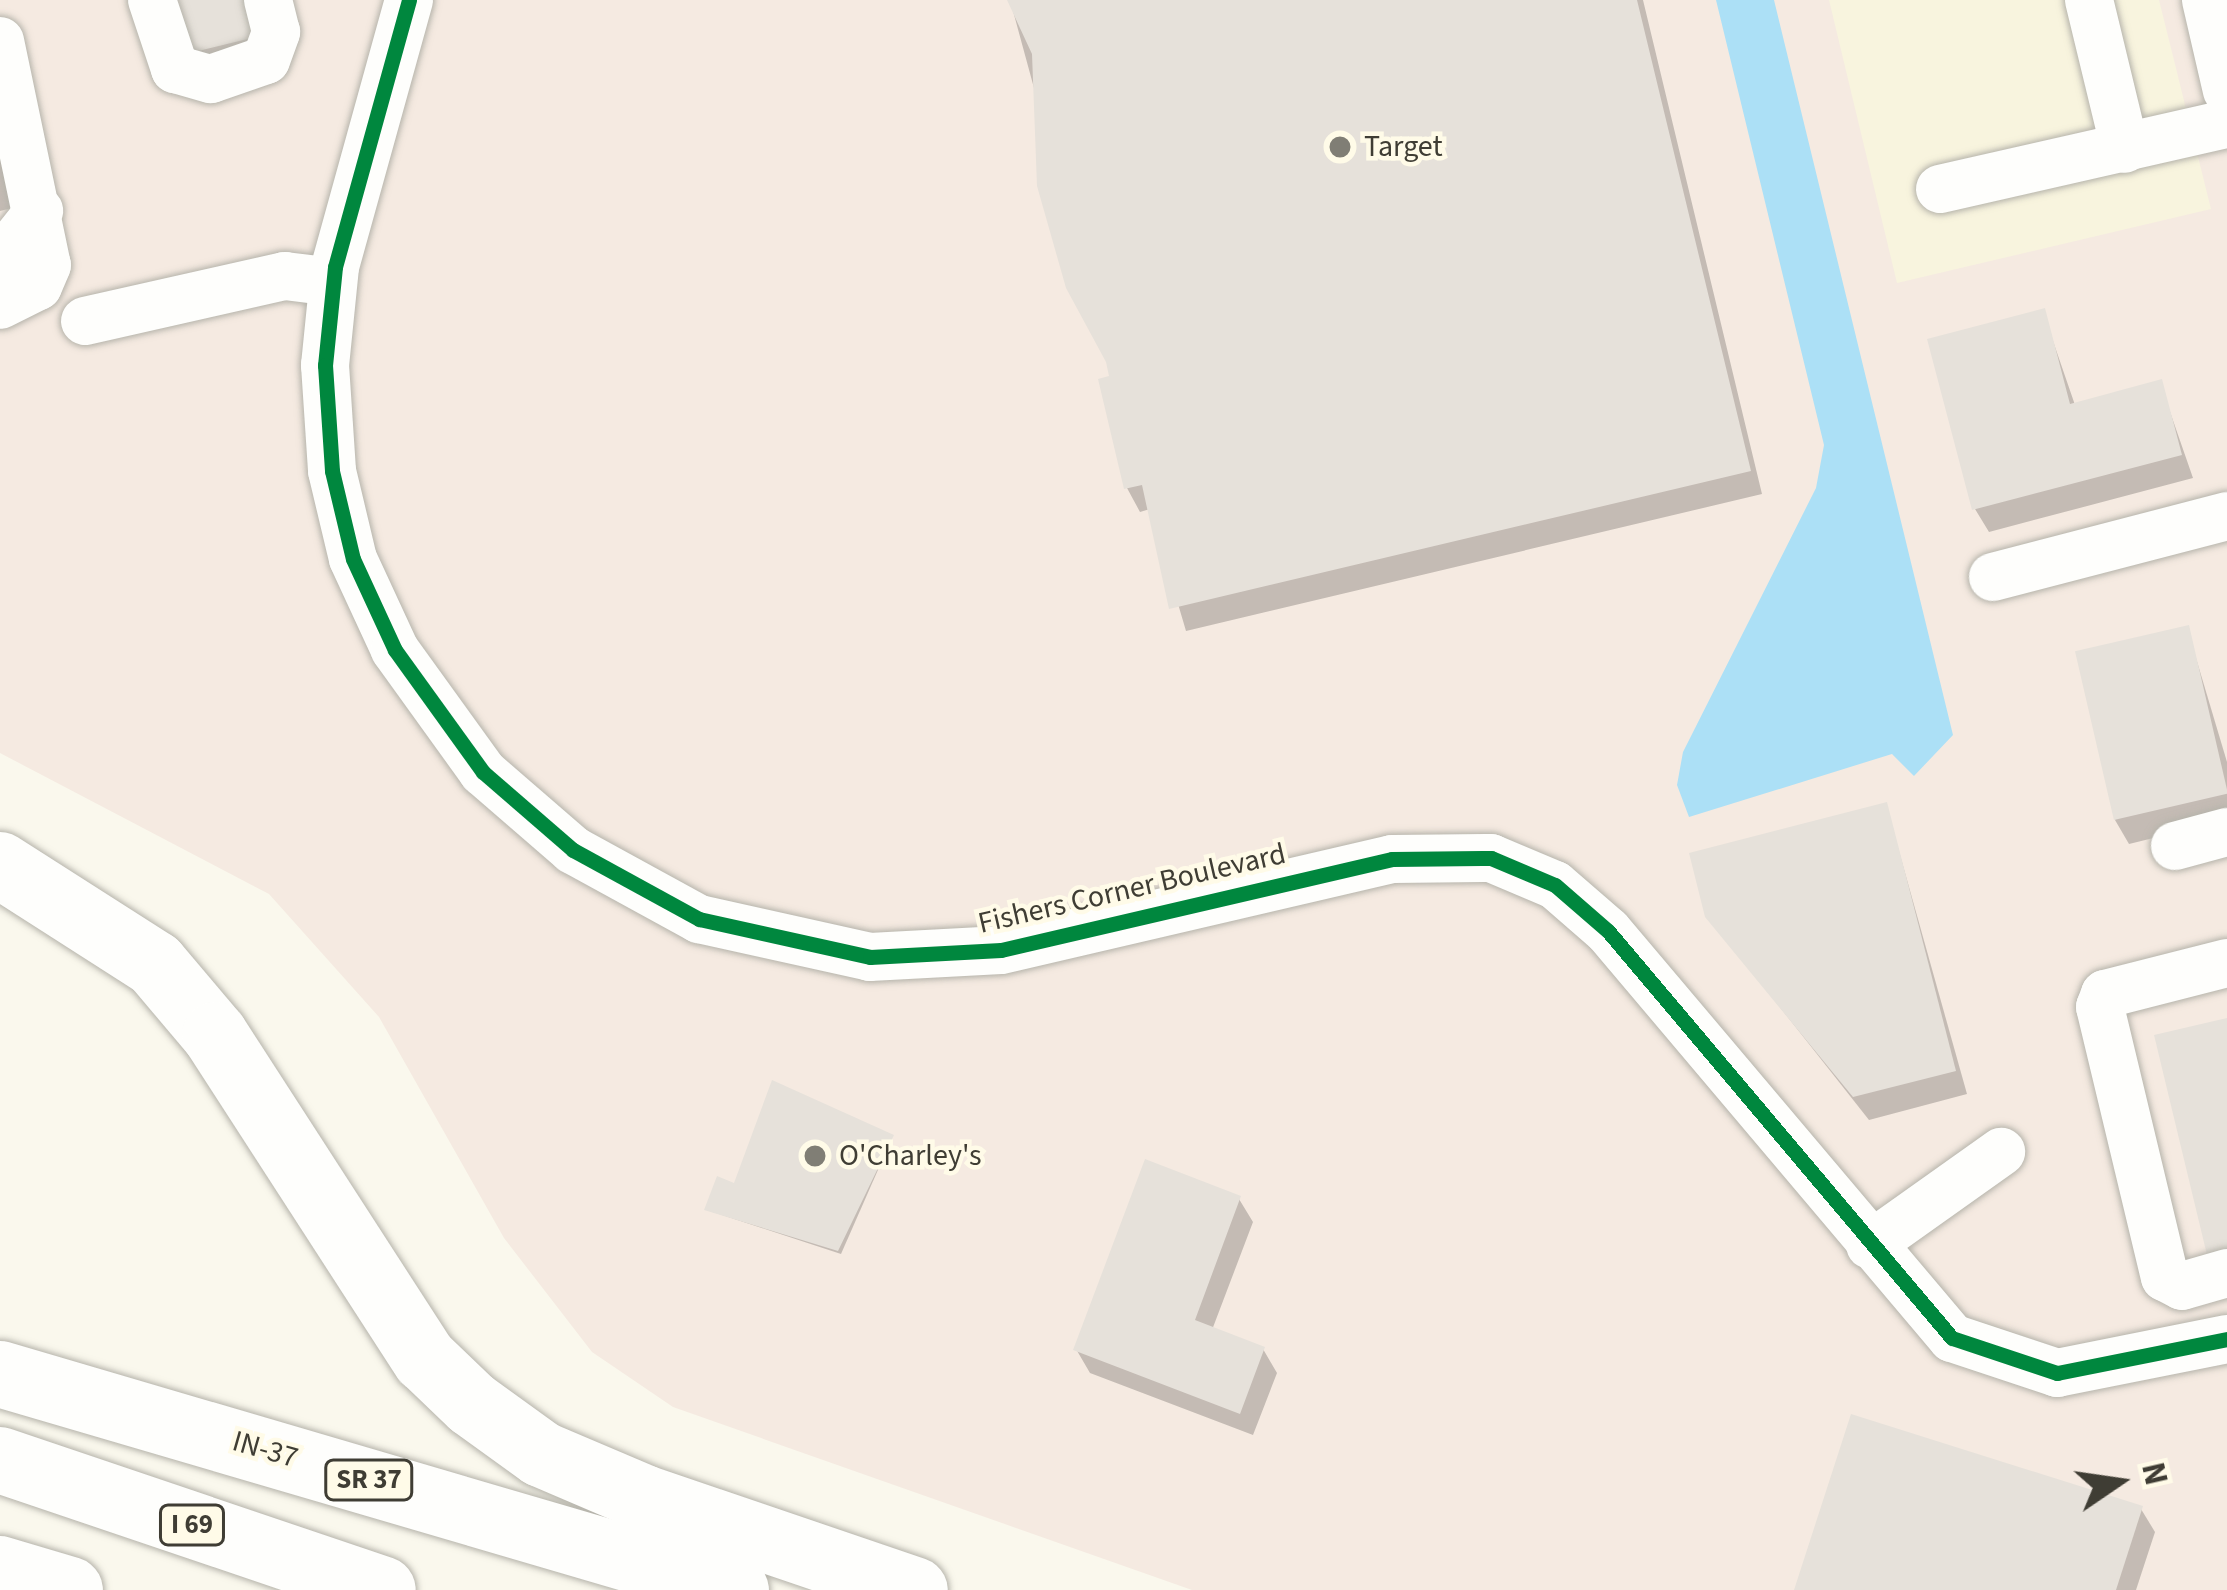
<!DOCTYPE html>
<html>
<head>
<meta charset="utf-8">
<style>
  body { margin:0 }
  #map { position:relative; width:2227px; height:1590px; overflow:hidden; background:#faf8ed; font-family:"Source Sans 3",sans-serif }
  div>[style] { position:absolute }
  .commercial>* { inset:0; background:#f5eae1 }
  .built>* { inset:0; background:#f8f4de }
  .water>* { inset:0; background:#ace0f6 }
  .shadow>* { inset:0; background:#0003 }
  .building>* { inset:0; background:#e6e1da; transform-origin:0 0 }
  .roads { filter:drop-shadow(0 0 3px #b6b4ab) drop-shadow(0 0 3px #b6b4ab) }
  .minor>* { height:48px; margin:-24px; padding:0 24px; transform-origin:24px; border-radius:24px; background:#fefefc }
  .highway>* { height:66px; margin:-33px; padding:0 33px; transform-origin:33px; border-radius:33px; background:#fefefc }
  .cycleway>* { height:15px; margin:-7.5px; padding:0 7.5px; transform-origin:7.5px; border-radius:7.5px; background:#00873e }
  .dots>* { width:33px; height:33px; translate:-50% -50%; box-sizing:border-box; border:6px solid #fffbe8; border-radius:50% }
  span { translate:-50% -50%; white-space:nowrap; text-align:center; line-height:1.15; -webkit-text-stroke:9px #fffbe8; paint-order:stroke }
  .shield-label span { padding:3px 9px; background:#fffbe8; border:3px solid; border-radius:9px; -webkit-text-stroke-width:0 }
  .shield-label { font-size:27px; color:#3f3d34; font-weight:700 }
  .poi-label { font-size:30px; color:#3f3d34 }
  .left { translate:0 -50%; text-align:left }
  .street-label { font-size:30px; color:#3f3d34 }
  .north { position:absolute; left:2059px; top:1422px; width:120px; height:120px; -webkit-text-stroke:9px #fffbe8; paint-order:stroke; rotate:77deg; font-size:33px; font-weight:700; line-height:48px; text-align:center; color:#3f3d34 }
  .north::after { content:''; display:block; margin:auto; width:42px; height:54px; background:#3f3d34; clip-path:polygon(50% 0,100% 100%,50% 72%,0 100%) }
</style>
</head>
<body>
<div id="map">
  <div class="commercial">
    <i style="clip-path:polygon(0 0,2227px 0,2227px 1590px,1192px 1590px,673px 1407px,592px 1352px,504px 1238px,379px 1017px,269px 894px,0 753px)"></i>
  </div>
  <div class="built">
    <i style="clip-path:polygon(1829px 0,2159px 0,2211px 209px,1897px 283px)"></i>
  </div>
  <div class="water">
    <i style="clip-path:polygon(1716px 0,1774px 0,1953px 735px,1914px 776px,1892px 754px,1689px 817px,1677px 785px,1683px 752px,1816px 488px,1824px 445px)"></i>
  </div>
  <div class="shadow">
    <i style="clip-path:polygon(180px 0,256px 42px,195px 57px)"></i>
    <i style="clip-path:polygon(1010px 0,1643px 0,1762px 494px,1186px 631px,1150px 509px,1140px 512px,1127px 488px,1113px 378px)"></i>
    <i style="clip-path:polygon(0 112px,24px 205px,0 211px)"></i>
    <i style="clip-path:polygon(2043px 312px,2075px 405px,2160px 383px,2193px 478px,1989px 532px,1975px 509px)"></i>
    <i style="clip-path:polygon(2187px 628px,2227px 762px,2227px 820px,2129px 844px,2115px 820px)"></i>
    <i style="clip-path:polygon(1886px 805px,1967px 1094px,1869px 1120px,1708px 916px)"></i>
    <i style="clip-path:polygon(892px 1138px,841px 1254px,707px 1210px,736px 1187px)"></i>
    <i style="clip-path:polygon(1239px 1199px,1253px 1222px,1212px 1330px,1263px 1349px,1277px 1373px,1253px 1435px,1090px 1373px,1076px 1349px)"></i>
    <i style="clip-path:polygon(2141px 1509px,2155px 1532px,2136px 1590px,1798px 1590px)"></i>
  </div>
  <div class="building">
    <i style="clip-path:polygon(177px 0,247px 0,256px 37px,190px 53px)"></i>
    <i style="clip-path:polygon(1007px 0,1637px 0,1751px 471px,1169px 609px,1142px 485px,1124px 489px,1098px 379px,1109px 376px,1106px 362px,1066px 288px,1037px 186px,1032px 54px)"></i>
    <i style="clip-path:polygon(2045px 308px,2070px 404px,2162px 379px,2182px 455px,1972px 510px,1927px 339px)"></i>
    <i style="left:2189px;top:625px;width:173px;height:117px;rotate:77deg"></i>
    <i style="clip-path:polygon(1887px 802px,1956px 1071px,1853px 1097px,1705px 917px,1689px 853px)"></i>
    <i style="clip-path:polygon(2227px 1018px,2227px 1250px,2207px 1255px,2154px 1035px)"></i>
    <i style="clip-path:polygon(772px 1080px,894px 1135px,838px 1251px,704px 1210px,717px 1176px,734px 1183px)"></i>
    <i style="clip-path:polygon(1145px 1159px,1241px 1196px,1195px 1320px,1265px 1347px,1240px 1414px,1073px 1350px)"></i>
    <i style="clip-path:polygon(1851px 1414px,2143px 1506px,2116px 1590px,1794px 1590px)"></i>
  </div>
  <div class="roads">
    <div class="minor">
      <i style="left:152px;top:0;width:73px;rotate:71.6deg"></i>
      <i style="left:175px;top:69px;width:37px;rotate:16deg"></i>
      <i style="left:211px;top:79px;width:58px;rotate:-19.1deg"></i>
      <i style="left:266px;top:60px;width:30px;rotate:-70deg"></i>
      <i style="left:276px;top:32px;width:33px;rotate:-104deg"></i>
      <i style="left:409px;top:0;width:277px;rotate:105.5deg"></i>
      <i style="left:335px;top:267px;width:99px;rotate:95.8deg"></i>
      <i style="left:325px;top:365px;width:106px;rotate:86.2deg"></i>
      <i style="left:332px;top:471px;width:90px;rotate:76.6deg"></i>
      <i style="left:353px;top:559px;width:100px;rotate:65.2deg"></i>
      <i style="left:395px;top:650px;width:150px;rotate:54.2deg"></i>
      <i style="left:483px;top:772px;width:119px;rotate:40.9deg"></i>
      <i style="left:573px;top:850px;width:144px;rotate:28.7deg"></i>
      <i style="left:699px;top:919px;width:175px;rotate:12.5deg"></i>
      <i style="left:870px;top:957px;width:131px;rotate:-3.1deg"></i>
      <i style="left:1001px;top:950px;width:401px;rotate:-13.1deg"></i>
      <i style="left:1392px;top:859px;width:99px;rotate:-0.6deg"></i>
      <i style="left:1491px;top:858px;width:69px;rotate:22.9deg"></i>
      <i style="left:1555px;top:885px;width:70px;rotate:41deg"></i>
      <i style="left:1608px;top:931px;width:533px;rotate:49.8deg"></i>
      <i style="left:1952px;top:1338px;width:111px;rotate:18.4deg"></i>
      <i style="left:2057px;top:1373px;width:173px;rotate:-11.3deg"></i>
      <i style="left:2089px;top:0;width:153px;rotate:76.4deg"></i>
      <i style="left:2206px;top:0;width:93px;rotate:77deg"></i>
      <i style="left:0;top:41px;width:229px;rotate:78.2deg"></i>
      <i style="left:47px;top:265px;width:23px;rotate:113deg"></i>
      <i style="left:38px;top:286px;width:42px;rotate:153.4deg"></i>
      <i style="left:1940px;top:189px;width:294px;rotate:-12.8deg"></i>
      <i style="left:0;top:260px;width:63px;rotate:-51.5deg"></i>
      <i style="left:85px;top:321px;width:205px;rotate:-12.7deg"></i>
      <i style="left:285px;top:276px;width:48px;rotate:7.1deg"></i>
      <i style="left:1993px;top:577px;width:242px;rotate:-14.6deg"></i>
      <i style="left:2175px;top:846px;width:54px;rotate:-15.1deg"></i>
      <i style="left:2227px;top:963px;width:126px;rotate:165.7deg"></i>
      <i style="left:2105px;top:994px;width:14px;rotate:111deg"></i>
      <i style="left:2100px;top:1007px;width:278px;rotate:76.5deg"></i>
      <i style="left:2165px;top:1277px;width:19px;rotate:28deg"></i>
      <i style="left:2182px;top:1286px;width:47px;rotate:-16.1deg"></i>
      <i style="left:1870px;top:1245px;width:161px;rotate:-35.4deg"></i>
    </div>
    <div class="highway">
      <i style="left:0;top:865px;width:184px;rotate:32.6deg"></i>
      <i style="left:155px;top:964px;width:93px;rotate:49.8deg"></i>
      <i style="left:215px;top:1035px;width:386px;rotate:57.1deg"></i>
      <i style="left:425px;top:1359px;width:65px;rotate:43.8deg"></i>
      <i style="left:472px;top:1404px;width:85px;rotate:35.9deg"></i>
      <i style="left:541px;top:1454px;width:112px;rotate:23.1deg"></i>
      <i style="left:644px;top:1498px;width:286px;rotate:18.8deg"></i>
      <i style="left:0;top:1374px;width:767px;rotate:16.36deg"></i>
      <i style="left:0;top:1460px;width:404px;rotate:18.7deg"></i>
      <i style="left:0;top:1569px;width:73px;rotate:16.7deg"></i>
    </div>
  </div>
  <div class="cycleway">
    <i style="left:409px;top:0;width:277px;rotate:105.5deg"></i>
    <i style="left:335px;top:267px;width:99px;rotate:95.8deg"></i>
    <i style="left:325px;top:365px;width:106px;rotate:86.2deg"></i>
    <i style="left:332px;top:471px;width:90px;rotate:76.6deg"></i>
    <i style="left:353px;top:559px;width:100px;rotate:65.2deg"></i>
    <i style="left:395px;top:650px;width:150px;rotate:54.2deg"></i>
    <i style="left:483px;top:772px;width:119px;rotate:40.9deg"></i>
    <i style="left:573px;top:850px;width:144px;rotate:28.7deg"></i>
    <i style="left:699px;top:919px;width:175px;rotate:12.5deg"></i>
    <i style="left:870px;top:957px;width:131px;rotate:-3.1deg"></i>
    <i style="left:1001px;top:950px;width:401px;rotate:-13.1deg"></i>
    <i style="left:1392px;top:859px;width:99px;rotate:-0.6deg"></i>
    <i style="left:1491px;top:858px;width:69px;rotate:22.9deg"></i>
    <i style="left:1555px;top:885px;width:70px;rotate:41deg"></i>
    <i style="left:1608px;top:931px;width:533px;rotate:49.8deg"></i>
    <i style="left:1952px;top:1338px;width:111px;rotate:18.4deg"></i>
    <i style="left:2057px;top:1373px;width:173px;rotate:-11.3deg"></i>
  </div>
  <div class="dots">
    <i style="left:1340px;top:147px;background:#807e75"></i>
    <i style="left:815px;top:1156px;background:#807e75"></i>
  </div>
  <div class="shield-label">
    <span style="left:369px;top:1480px">SR 37</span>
    <span style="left:192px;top:1525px">I 69</span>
  </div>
  <div class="poi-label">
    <span class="left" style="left:1364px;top:147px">Target</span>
    <span class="left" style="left:839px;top:1156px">O'Charley's</span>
  </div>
  <div class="street-label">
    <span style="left:1132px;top:889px;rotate:-13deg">Fishers Corner Boulevard</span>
    <span style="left:265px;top:1450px;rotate:16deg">IN-37</span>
  </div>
  <div class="north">N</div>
</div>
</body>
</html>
